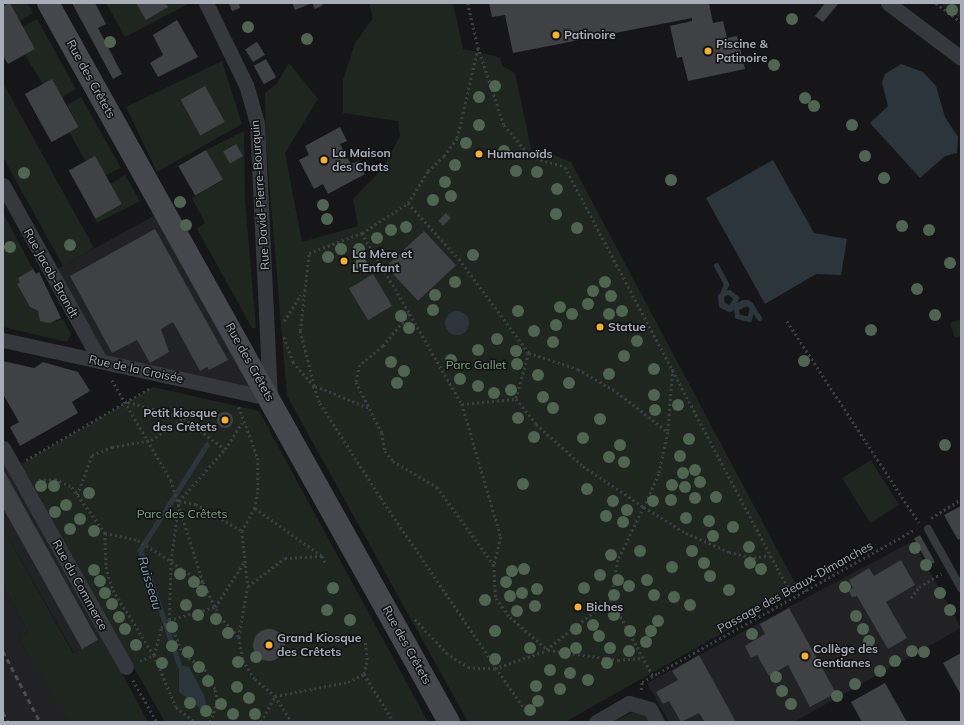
<!DOCTYPE html>
<html>
<head>
<meta charset="utf-8">
<style>
  body { margin:0 }
  #map { position:relative; width:964px; height:725px; overflow:hidden; background:#161618; font-family:Mulish,sans-serif }
  div>[style] { position:absolute }
  .built>* { inset:0; background:#222225 }
  .green>* { inset:0; background:#1e261f; transform-origin:0 0 }
  .water>* { inset:0; background:#2c353c }
  .round { border-radius:50% }
  .stream>* { height:5px; margin:-2.5px; padding:0 2.5px; transform-origin:2.5px; border-radius:2.5px; background:#2c353c }
  .building>* { inset:0; background:#404145; transform-origin:0 0 }
  .path>* { height:2.5px; margin-top:-1.25px; transform-origin:0; background:repeating-linear-gradient(90deg,#3d3f44 0 2px,transparent 0 5px) }
  .lane>* { height:8px; margin:-4px; padding:0 4px; transform-origin:4px; border-radius:4px; background:#37383d }
  .street>* { height:15px; margin:-7.5px; padding:0 7.5px; transform-origin:7.5px; border-radius:7.5px; background:#37383d }
  .secondary>* { height:22px; margin:-11px; padding:0 11px; transform-origin:11px; border-radius:11px; background:#45474d }
  .rail>* { height:3px; margin-top:-1.5px; transform-origin:0; background:repeating-linear-gradient(90deg,#4a4c52 0 5px,transparent 0 9px) }
  .trees>* { width:12px; height:12px; margin:-6px; border-radius:50%; background:#506452 }
  .dots>* { width:11px; height:11px; translate:-50% -50%; box-sizing:border-box; border:2px solid #111113; border-radius:50% }
  span { translate:-50% -50%; white-space:nowrap; text-align:center; line-height:1.15; -webkit-text-stroke:3px #111113; paint-order:stroke }
  .poi-label { font-size:12px; color:#a8adb8; font-weight:700 }
  .left { translate:0 -50%; text-align:left }
  .right { translate:-100% -50%; text-align:right }
  .street-label { font-size:12px; color:#a8adb8 }
  .park-label { font-size:12px; color:#7fa381 }
  .water-label { font-size:13px; color:#7f9bb3; font-style:italic }
  .frame { position:absolute; inset:0; border:4px solid #a8adb8; pointer-events:none }
</style>
</head>
<body>
<div id="map">
  <div class="built">
    <i style="clip-path:polygon(157px 214px,253px 389px,102px 358px,55px 270px)"></i>
    <i style="clip-path:polygon(3px 459px,103px 638px,74px 653px,3px 529px)"></i>
    <i style="clip-path:polygon(913px 541px,961px 628px,794px 722px,669px 722px,647px 683px)"></i>
    <i style="clip-path:polygon(3px 584px,28px 632px,19px 639px,70px 722px,3px 722px)"></i>
  </div>
  <div class="green">
    <i style="clip-path:polygon(10px 3px,27px 3px,33px 13px,20px 21px)"></i>
    <i style="clip-path:polygon(106px 3px,190px 3px,125px 37px)"></i>
    <i style="clip-path:polygon(369px 3px,453px 3px,463px 49px,500px 57px,502px 66px,515px 73px,532px 153px,541px 150px,571px 162px,795px 583px,788px 596px,565px 722px,468px 722px,287px 396px,266px 144px,265px 93px,277px 83px,289px 63px,318px 99px,285px 153px,302px 242px,358px 226px,353px 199px,383px 168px,400px 136px,398px 121px,343px 113px,343px 80px,355px 43px,373px 18px)"></i>
    <i style="clip-path:polygon(940px 3px,961px 3px,961px 19px)"></i>
    <i style="clip-path:polygon(37px 19px,76px 89px,62px 97px,52px 79px,43px 84px,25px 55px,35px 49px,23px 27px)"></i>
    <i style="clip-path:polygon(222px 61px,242px 124px,157px 172px,126px 107px)"></i>
    <i style="clip-path:polygon(3px 83px,94px 248px,63px 266px,3px 157px)"></i>
    <i style="clip-path:polygon(81px 97px,121px 168px,106px 175px,86px 162px,69px 132px,79px 127px,67px 105px)"></i>
    <i style="clip-path:polygon(244px 131px,245px 200px,256px 328px,252px 328px,197px 229px,205px 223px,192px 198px,223px 180px,206px 150px)"></i>
    <i style="clip-path:polygon(125px 175px,140px 201px,97px 223px,95px 218px,121px 204px,110px 184px)"></i>
    <i style="clip-path:polygon(3px 213px,33px 269px,18px 278px,20px 282px,17px 284px,30px 307px,38px 311px,40px 320px,50px 323px,63px 319px,71px 334px,67px 342px,3px 327px)"></i>
    <i style="clip-path:polygon(961px 319px,961px 336px,955px 338px,950px 323px)"></i>
    <i style="clip-path:polygon(153px 387px,259px 411px,428px 722px,165px 722px,19px 465px)"></i>
    <i style="left:871px;top:460px;width:53px;height:34px;rotate:58deg"></i>
    <i style="clip-path:polygon(3px 529px,73px 653px,103px 638px,148px 722px,70px 722px,60px 708px,19px 639px,28px 632px,3px 584px)"></i>
    <i style="clip-path:polygon(633px 712px,643px 712px,649px 722px,612px 722px)"></i>
  </div>
  <div class="water">
    <i style="clip-path:polygon(901px 64px,923px 72px,936px 86px,945px 117px,958px 137px,957px 153px,945px 156px,920px 178px,870px 123px,888px 106px,882px 83px,885px 74px)"></i>
    <i style="clip-path:polygon(773px 160px,814px 233px,847px 239px,841px 275px,816px 274px,765px 304px,706px 198px)"></i>
    <i class="round" style="left:445px;top:311px;width:24px;height:24px"></i>
    <i style="clip-path:polygon(179px 665px,189px 667px,205px 697px,206px 707px,201px 709px,179px 692px)"></i>
  </div>
  <div class="stream">
    <i style="left:716px;top:265px;width:21px;rotate:62deg"></i>
    <i style="left:726px;top:284px;width:5px;rotate:112deg"></i>
    <i style="left:724px;top:289px;width:9px;rotate:111deg"></i>
    <i style="left:721px;top:297px;width:7px;rotate:82deg"></i>
    <i style="left:722px;top:304px;width:9px;rotate:27deg"></i>
    <i style="left:730px;top:308px;width:12px;rotate:-59deg"></i>
    <i style="left:736px;top:298px;width:9px;rotate:-139deg"></i>
    <i style="left:729px;top:292px;width:5px;rotate:169deg"></i>
    <i style="left:724px;top:293px;width:5px;rotate:143deg"></i>
    <i style="left:720px;top:296px;width:9px;rotate:84deg"></i>
    <i style="left:721px;top:305px;width:9px;rotate:27deg"></i>
    <i style="left:729px;top:309px;width:16px;rotate:-27deg"></i>
    <i style="left:743px;top:302px;width:4px"></i>
    <i style="left:747px;top:302px;width:4px;rotate:34deg"></i>
    <i style="left:750px;top:304px;width:4px;rotate:56deg"></i>
    <i style="left:752px;top:307px;width:12px;rotate:104deg"></i>
    <i style="left:749px;top:319px;width:12px;rotate:-166deg"></i>
    <i style="left:737px;top:316px;width:8px;rotate:-97deg"></i>
    <i style="left:736px;top:308px;width:11px;rotate:-27deg"></i>
    <i style="left:746px;top:303px;width:4px;rotate:27deg"></i>
    <i style="left:750px;top:305px;width:5px;rotate:53deg"></i>
    <i style="left:753px;top:309px;width:11px;rotate:56deg"></i>
    <i style="left:179px;top:665px;width:121px;rotate:-108.7deg"></i>
    <i style="left:140px;top:550px;width:125px;rotate:-57.7deg"></i>
  </div>
  <div class="building">
    <i style="clip-path:polygon(10px 3px,35px 49px,8px 64px,3px 56px,3px 5px)"></i>
    <i style="clip-path:polygon(72px 3px,95px 3px,106px 24px,98px 28px,122px 74px,113px 79px)"></i>
    <i style="clip-path:polygon(136px 3px,166px 3px,168px 7px,146px 20px)"></i>
    <i style="clip-path:polygon(229px 3px,239px 3px,240px 8px,232px 11px)"></i>
    <i style="clip-path:polygon(292px 3px,322px 3px,323px 5px,315px 9px,312px 3px,295px 10px)"></i>
    <i style="clip-path:polygon(489px 3px,709px 3px,713px 23px,723px 21px,727px 38px,737px 36px,745px 69px,688px 81px,682px 57px,677px 58px,670px 26px,692px 21px,692px 18px,513px 53px,505px 15px,492px 17px)"></i>
    <i style="clip-path:polygon(825px 3px,839px 3px,823px 22px,815px 16px)"></i>
    <i style="clip-path:polygon(177px 20px,198px 57px,158px 77px,150px 63px,163px 55px,153px 35px)"></i>
    <i style="left:257px;top:42px;width:15px;height:14px;rotate:58deg"></i>
    <i style="left:266px;top:59px;width:21px;height:14px;rotate:61deg"></i>
    <i style="left:52px;top:79px;width:55px;height:31px;rotate:61deg"></i>
    <i style="left:205px;top:86px;width:41px;height:28px;rotate:61deg"></i>
    <i style="clip-path:polygon(340px 127px,347px 141px,340px 144px,351px 164px,358px 161px,365px 174px,328px 194px,323px 184px,314px 189px,299px 160px,309px 155px,305px 146px)"></i>
    <i style="left:236px;top:144px;width:14px;height:15px;rotate:60deg"></i>
    <i style="left:206px;top:150px;width:34px;height:32px;rotate:60deg"></i>
    <i style="left:95px;top:156px;width:55px;height:30px;rotate:61deg"></i>
    <i style="left:446px;top:213px;width:7px;height:11px;rotate:45deg"></i>
    <i style="clip-path:polygon(155px 229px,228px 360px,209px 370px,207px 367px,200px 371px,173px 322px,161px 329px,169px 352px,150px 363px,137px 340px,112px 353px,70px 276px)"></i>
    <i style="left:424px;top:231px;width:47px;height:52px;rotate:47deg"></i>
    <i style="clip-path:polygon(33px 269px,36px 274px,39px 272px,61px 318px,50px 323px,40px 321px,38px 311px,30px 307px,17px 284px,20px 282px,18px 278px)"></i>
    <i style="left:373px;top:274px;width:37px;height:28px;rotate:59deg"></i>
    <i style="clip-path:polygon(3px 361px,34px 368px,43px 362px,78px 372px,90px 391px,72px 402px,78px 413px,20px 446px,10px 427px,19px 422px,3px 394px)"></i>
    <i class="round" style="left:217px;top:412px;width:16px;height:16px"></i>
    <i style="clip-path:polygon(3px 469px,98px 640px,82px 649px,3px 508px)"></i>
    <i style="clip-path:polygon(961px 506px,961px 538px,958px 540px,944px 515px)"></i>
    <i style="left:920px;top:535px;width:31px;height:7px;rotate:61deg"></i>
    <i style="clip-path:polygon(901px 560px,915px 585px,886px 602px,907px 638px,888px 649px,857px 596px,852px 597px,849px 591px,853px 588px,849px 580px,869px 568px,874px 576px)"></i>
    <i style="clip-path:polygon(789px 608px,836px 693px,810px 707px,788px 665px,769px 676px,757px 655px,751px 658px,745px 646px,765px 634px,760px 624px)"></i>
    <i class="round" style="left:253px;top:629px;width:32px;height:32px"></i>
    <i style="clip-path:polygon(961px 653px,961px 695px,943px 663px)"></i>
    <i style="clip-path:polygon(699px 655px,736px 722px,705px 722px,699px 713px,681px 722px,669px 701px,663px 704px,656px 692px,678px 680px,672px 671px)"></i>
    <i style="clip-path:polygon(885px 683px,907px 722px,862px 722px,851px 702px)"></i>
  </div>
  <div class="path">
    <i style="left:468px;top:3px;width:45px;rotate:77.2deg"></i>
    <i style="left:478px;top:47px;width:82px;rotate:71.6deg"></i>
    <i style="left:504px;top:125px;width:42px;rotate:49.8deg"></i>
    <i style="left:531px;top:157px;width:35px;rotate:16deg"></i>
    <i style="left:565px;top:167px;width:454px;rotate:62.1deg"></i>
    <i style="left:777px;top:568px;width:27px;rotate:59deg"></i>
    <i style="left:791px;top:591px;width:13px;rotate:-27deg"></i>
    <i style="left:803px;top:585px;width:7px;rotate:63deg"></i>
    <i style="left:936px;top:3px;width:31px;rotate:37deg"></i>
    <i style="left:408px;top:203px;width:76px;rotate:47.7deg"></i>
    <i style="left:459px;top:259px;width:117px;rotate:53.3deg"></i>
    <i style="left:529px;top:353px;width:48px;rotate:105.8deg"></i>
    <i style="left:516px;top:399px;width:32px;rotate:51deg"></i>
    <i style="left:536px;top:424px;width:63px;rotate:41.8deg"></i>
    <i style="left:583px;top:466px;width:73px;rotate:33.9deg"></i>
    <i style="left:644px;top:507px;width:59px;rotate:116.1deg"></i>
    <i style="left:618px;top:560px;width:40px;rotate:100deg"></i>
    <i style="left:611px;top:599px;width:85px;rotate:141.7deg"></i>
    <i style="left:544px;top:652px;width:52px;rotate:160.9deg"></i>
    <i style="left:495px;top:669px;width:26px;rotate:-178deg"></i>
    <i style="left:469px;top:668px;width:26px;rotate:-148deg"></i>
    <i style="left:447px;top:654px;width:48px;rotate:-133.3deg"></i>
    <i style="left:362px;top:233px;width:94px;rotate:59.3deg"></i>
    <i style="left:410px;top:314px;width:42px;rotate:130.2deg"></i>
    <i style="left:383px;top:346px;width:30px;rotate:140deg"></i>
    <i style="left:360px;top:365px;width:17px;rotate:103deg"></i>
    <i style="left:356px;top:382px;width:57px;rotate:63deg"></i>
    <i style="left:382px;top:433px;width:18px;rotate:81deg"></i>
    <i style="left:385px;top:451px;width:13px;rotate:51deg"></i>
    <i style="left:393px;top:461px;width:51px;rotate:30.6deg"></i>
    <i style="left:437px;top:487px;width:97px;rotate:53.8deg"></i>
    <i style="left:494px;top:565px;width:33px;rotate:87deg"></i>
    <i style="left:496px;top:598px;width:24px;rotate:54deg"></i>
    <i style="left:510px;top:617px;width:50px;rotate:41deg"></i>
    <i style="left:548px;top:650px;width:71px;rotate:8.1deg"></i>
    <i style="left:618px;top:660px;width:24px;rotate:-5deg"></i>
    <i style="left:410px;top:314px;width:104px;rotate:60deg"></i>
    <i style="left:462px;top:404px;width:54px;rotate:-5.3deg"></i>
    <i style="left:284px;top:321px;width:31px;rotate:-57deg"></i>
    <i style="left:787px;top:321px;width:241px;rotate:56.8deg"></i>
    <i style="left:284px;top:337px;width:27px;rotate:70deg"></i>
    <i style="left:293px;top:362px;width:32px;rotate:49deg"></i>
    <i style="left:314px;top:386px;width:18px;rotate:71deg"></i>
    <i style="left:320px;top:403px;width:113px;rotate:57.3deg"></i>
    <i style="left:381px;top:498px;width:258px;rotate:55.8deg"></i>
    <i style="left:529px;top:353px;width:52px;rotate:18.1deg"></i>
    <i style="left:578px;top:369px;width:45px;rotate:30.5deg"></i>
    <i style="left:617px;top:392px;width:65px;rotate:38.1deg"></i>
    <i style="left:673px;top:369px;width:63px;rotate:94.5deg"></i>
    <i style="left:668px;top:432px;width:43px;rotate:102.1deg"></i>
    <i style="left:659px;top:474px;width:36px;rotate:114deg"></i>
    <i style="left:644px;top:507px;width:49px;rotate:31.8deg"></i>
    <i style="left:686px;top:533px;width:47px;rotate:23.8deg"></i>
    <i style="left:729px;top:552px;width:26px;rotate:13deg"></i>
    <i style="left:754px;top:558px;width:16px;rotate:-11deg"></i>
    <i style="left:112px;top:380px;width:116px;rotate:59.5deg"></i>
    <i style="left:171px;top:480px;width:107px;rotate:72.6deg"></i>
    <i style="left:128px;top:402px;width:58px;rotate:15.9deg"></i>
    <i style="left:184px;top:418px;width:51px;rotate:37.1deg"></i>
    <i style="left:225px;top:449px;width:31px;rotate:-57deg"></i>
    <i style="left:462px;top:404px;width:139px;rotate:73.7deg"></i>
    <i style="left:501px;top:537px;width:29px;rotate:104deg"></i>
    <i style="left:239px;top:407px;width:54px;rotate:69.6deg"></i>
    <i style="left:258px;top:458px;width:34px;rotate:90deg"></i>
    <i style="left:258px;top:492px;width:16px;rotate:101deg"></i>
    <i style="left:255px;top:508px;width:26px;rotate:119deg"></i>
    <i style="left:242px;top:531px;width:55px;rotate:83.8deg"></i>
    <i style="left:248px;top:586px;width:52px;rotate:100deg"></i>
    <i style="left:368px;top:408px;width:58px;rotate:-157.8deg"></i>
    <i style="left:314px;top:386px;width:57px;rotate:-104.3deg"></i>
    <i style="left:300px;top:331px;width:79px;rotate:-83.4deg"></i>
    <i style="left:309px;top:253px;width:57px;rotate:-20.7deg"></i>
    <i style="left:362px;top:233px;width:55px;rotate:-33.1deg"></i>
    <i style="left:408px;top:203px;width:38px;rotate:-58deg"></i>
    <i style="left:428px;top:171px;width:22px;rotate:-43deg"></i>
    <i style="left:444px;top:156px;width:22px;rotate:-54deg"></i>
    <i style="left:457px;top:138px;width:93px;rotate:-77deg"></i>
    <i style="left:26px;top:460px;width:143px;rotate:-30.1deg"></i>
    <i style="left:39px;top:480px;width:16px;rotate:-4deg"></i>
    <i style="left:55px;top:479px;width:19px;rotate:25deg"></i>
    <i style="left:72px;top:487px;width:57px;rotate:54.3deg"></i>
    <i style="left:105px;top:533px;width:34px;rotate:12deg"></i>
    <i style="left:138px;top:540px;width:77px;rotate:32.9deg"></i>
    <i style="left:203px;top:582px;width:39px;rotate:64deg"></i>
    <i style="left:220px;top:617px;width:28px;rotate:46deg"></i>
    <i style="left:239px;top:637px;width:23px;rotate:80deg"></i>
    <i style="left:243px;top:660px;width:22px;rotate:58deg"></i>
    <i style="left:255px;top:679px;width:26px;rotate:40deg"></i>
    <i style="left:275px;top:696px;width:31px;rotate:57deg"></i>
    <i style="left:77px;top:495px;width:43px;rotate:-69.4deg"></i>
    <i style="left:92px;top:455px;width:22px;rotate:-22deg"></i>
    <i style="left:112px;top:447px;width:40px;rotate:-10deg"></i>
    <i style="left:151px;top:440px;width:40px;rotate:-34deg"></i>
    <i style="left:179px;top:501px;width:17px;rotate:10deg"></i>
    <i style="left:196px;top:504px;width:53px;rotate:30.4deg"></i>
    <i style="left:255px;top:508px;width:82px;rotate:35.6deg"></i>
    <i style="left:322px;top:556px;width:9px;rotate:63deg"></i>
    <i style="left:931px;top:518px;width:36px;rotate:-32deg"></i>
    <i style="left:105px;top:533px;width:34px;rotate:88deg"></i>
    <i style="left:106px;top:567px;width:24px;rotate:73deg"></i>
    <i style="left:113px;top:590px;width:77px;rotate:57.8deg"></i>
    <i style="left:154px;top:655px;width:56px;rotate:67.1deg"></i>
    <i style="left:176px;top:707px;width:24px;rotate:38deg"></i>
    <i style="left:248px;top:586px;width:46px;rotate:-37.1deg"></i>
    <i style="left:285px;top:558px;width:37px;rotate:-3deg"></i>
    <i style="left:911px;top:598px;width:14px;rotate:-54deg"></i>
    <i style="left:919px;top:587px;width:26px;rotate:-31deg"></i>
    <i style="left:611px;top:599px;width:88px;rotate:61.4deg"></i>
    <i style="left:140px;top:661px;width:15px;rotate:-23deg"></i>
    <i style="left:154px;top:655px;width:28px;rotate:-75deg"></i>
    <i style="left:161px;top:628px;width:11px;rotate:-45deg"></i>
    <i style="left:169px;top:620px;width:48px;rotate:-15.8deg"></i>
    <i style="left:215px;top:607px;width:55px;rotate:-56.9deg"></i>
    <i style="left:364px;top:674px;width:57px;rotate:58deg"></i>
    <i style="left:133px;top:680px;width:48px;rotate:60.3deg"></i>
    <i style="left:641px;top:690px;width:8px;rotate:-83deg"></i>
    <i style="left:642px;top:682px;width:18px;rotate:-29deg"></i>
    <i style="left:658px;top:673px;width:295px;rotate:-29.2deg"></i>
    <i style="left:210px;top:722px;width:21px;rotate:-71deg"></i>
    <i style="left:217px;top:702px;width:13px;rotate:-99deg"></i>
    <i style="left:215px;top:689px;width:25px;rotate:-119deg"></i>
    <i style="left:203px;top:667px;width:23px;rotate:-149deg"></i>
    <i style="left:183px;top:655px;width:38px;rotate:-112deg"></i>
    <i style="left:169px;top:620px;width:59px;rotate:-88.1deg"></i>
    <i style="left:171px;top:561px;width:61px;rotate:-82.4deg"></i>
    <i style="left:179px;top:501px;width:69px;rotate:-48.5deg"></i>
    <i style="left:261px;top:722px;width:30px;rotate:-62deg"></i>
    <i style="left:275px;top:696px;width:74px;rotate:-10.9deg"></i>
    <i style="left:348px;top:682px;width:18px;rotate:-27deg"></i>
    <i style="left:364px;top:674px;width:14px;rotate:-78deg"></i>
    <i style="left:367px;top:660px;width:19px;rotate:-96deg"></i>
  </div>
  <div class="lane">
    <i style="left:928px;top:529px;width:68px;rotate:60.8deg"></i>
  </div>
  <div class="street">
    <i style="left:888px;top:3px;width:91px;rotate:37deg"></i>
    <i style="left:3px;top:185px;width:201px;rotate:61.1deg"></i>
    <i style="left:3px;top:340px;width:273px;rotate:12.3deg"></i>
    <i style="left:270px;top:398px;width:275px;rotate:-92.7deg"></i>
    <i style="left:257px;top:123px;width:40px;rotate:-106deg"></i>
    <i style="left:246px;top:85px;width:91px;rotate:-116deg"></i>
    <i style="left:3px;top:448px;width:251px;rotate:60.7deg"></i>
    <i style="left:596px;top:722px;width:38px;rotate:-30deg"></i>
    <i style="left:629px;top:703px;width:22px;rotate:16deg"></i>
    <i style="left:650px;top:709px;width:15px;rotate:62deg"></i>
  </div>
  <div class="secondary">
    <i style="left:48px;top:3px;width:823px;rotate:60.85deg"></i>
  </div>
  <div class="rail">
    <i style="left:3px;top:651px;width:80px;rotate:62.5deg"></i>
    <i style="left:3px;top:712px;width:11px;rotate:63deg"></i>
  </div>
  <div class="trees">
    <i style="left:952px;top:10px"></i>
    <i style="left:792px;top:19px"></i>
    <i style="left:248px;top:27px"></i>
    <i style="left:307px;top:39px"></i>
    <i style="left:110px;top:42px"></i>
    <i style="left:774px;top:65px"></i>
    <i style="left:495px;top:86px"></i>
    <i style="left:479px;top:97px"></i>
    <i style="left:805px;top:98px"></i>
    <i style="left:814px;top:106px"></i>
    <i style="left:479px;top:125px"></i>
    <i style="left:852px;top:125px"></i>
    <i style="left:466px;top:143px"></i>
    <i style="left:504px;top:151px"></i>
    <i style="left:865px;top:156px"></i>
    <i style="left:455px;top:165px"></i>
    <i style="left:516px;top:171px"></i>
    <i style="left:537px;top:172px"></i>
    <i style="left:24px;top:173px"></i>
    <i style="left:884px;top:178px"></i>
    <i style="left:671px;top:180px"></i>
    <i style="left:445px;top:182px"></i>
    <i style="left:557px;top:189px"></i>
    <i style="left:451px;top:196px"></i>
    <i style="left:433px;top:200px"></i>
    <i style="left:180px;top:202px"></i>
    <i style="left:323px;top:205px"></i>
    <i style="left:556px;top:214px"></i>
    <i style="left:327px;top:219px"></i>
    <i style="left:186px;top:225px"></i>
    <i style="left:902px;top:226px"></i>
    <i style="left:406px;top:227px"></i>
    <i style="left:577px;top:228px"></i>
    <i style="left:391px;top:230px"></i>
    <i style="left:929px;top:230px"></i>
    <i style="left:377px;top:238px"></i>
    <i style="left:70px;top:245px"></i>
    <i style="left:10px;top:247px"></i>
    <i style="left:341px;top:249px"></i>
    <i style="left:359px;top:249px"></i>
    <i style="left:473px;top:255px"></i>
    <i style="left:328px;top:257px"></i>
    <i style="left:950px;top:263px"></i>
    <i style="left:361px;top:264px"></i>
    <i style="left:455px;top:282px"></i>
    <i style="left:605px;top:282px"></i>
    <i style="left:917px;top:289px"></i>
    <i style="left:593px;top:291px"></i>
    <i style="left:435px;top:295px"></i>
    <i style="left:611px;top:296px"></i>
    <i style="left:588px;top:304px"></i>
    <i style="left:560px;top:307px"></i>
    <i style="left:433px;top:310px"></i>
    <i style="left:518px;top:311px"></i>
    <i style="left:622px;top:311px"></i>
    <i style="left:572px;top:314px"></i>
    <i style="left:609px;top:314px"></i>
    <i style="left:935px;top:315px"></i>
    <i style="left:401px;top:316px"></i>
    <i style="left:556px;top:325px"></i>
    <i style="left:409px;top:328px"></i>
    <i style="left:871px;top:330px"></i>
    <i style="left:534px;top:331px"></i>
    <i style="left:497px;top:339px"></i>
    <i style="left:637px;top:341px"></i>
    <i style="left:553px;top:342px"></i>
    <i style="left:478px;top:350px"></i>
    <i style="left:516px;top:351px"></i>
    <i style="left:624px;top:356px"></i>
    <i style="left:451px;top:360px"></i>
    <i style="left:804px;top:361px"></i>
    <i style="left:391px;top:362px"></i>
    <i style="left:517px;top:364px"></i>
    <i style="left:654px;top:369px"></i>
    <i style="left:404px;top:371px"></i>
    <i style="left:609px;top:374px"></i>
    <i style="left:538px;top:375px"></i>
    <i style="left:460px;top:379px"></i>
    <i style="left:397px;top:383px"></i>
    <i style="left:569px;top:383px"></i>
    <i style="left:478px;top:386px"></i>
    <i style="left:511px;top:390px"></i>
    <i style="left:494px;top:393px"></i>
    <i style="left:654px;top:395px"></i>
    <i style="left:543px;top:397px"></i>
    <i style="left:678px;top:405px"></i>
    <i style="left:553px;top:408px"></i>
    <i style="left:655px;top:410px"></i>
    <i style="left:518px;top:418px"></i>
    <i style="left:600px;top:419px"></i>
    <i style="left:534px;top:437px"></i>
    <i style="left:583px;top:438px"></i>
    <i style="left:689px;top:439px"></i>
    <i style="left:620px;top:445px"></i>
    <i style="left:945px;top:445px"></i>
    <i style="left:680px;top:456px"></i>
    <i style="left:609px;top:457px"></i>
    <i style="left:624px;top:462px"></i>
    <i style="left:695px;top:470px"></i>
    <i style="left:683px;top:473px"></i>
    <i style="left:700px;top:482px"></i>
    <i style="left:523px;top:484px"></i>
    <i style="left:672px;top:485px"></i>
    <i style="left:41px;top:486px"></i>
    <i style="left:54px;top:486px"></i>
    <i style="left:685px;top:487px"></i>
    <i style="left:587px;top:489px"></i>
    <i style="left:89px;top:493px"></i>
    <i style="left:716px;top:497px"></i>
    <i style="left:695px;top:498px"></i>
    <i style="left:671px;top:500px"></i>
    <i style="left:613px;top:501px"></i>
    <i style="left:653px;top:501px"></i>
    <i style="left:66px;top:505px"></i>
    <i style="left:627px;top:510px"></i>
    <i style="left:55px;top:512px"></i>
    <i style="left:606px;top:516px"></i>
    <i style="left:686px;top:518px"></i>
    <i style="left:80px;top:519px"></i>
    <i style="left:709px;top:521px"></i>
    <i style="left:623px;top:522px"></i>
    <i style="left:733px;top:527px"></i>
    <i style="left:70px;top:529px"></i>
    <i style="left:94px;top:531px"></i>
    <i style="left:713px;top:536px"></i>
    <i style="left:749px;top:547px"></i>
    <i style="left:915px;top:548px"></i>
    <i style="left:640px;top:551px"></i>
    <i style="left:692px;top:551px"></i>
    <i style="left:611px;top:555px"></i>
    <i style="left:704px;top:563px"></i>
    <i style="left:750px;top:563px"></i>
    <i style="left:926px;top:565px"></i>
    <i style="left:672px;top:567px"></i>
    <i style="left:524px;top:569px"></i>
    <i style="left:761px;top:569px"></i>
    <i style="left:94px;top:570px"></i>
    <i style="left:512px;top:571px"></i>
    <i style="left:180px;top:574px"></i>
    <i style="left:600px;top:575px"></i>
    <i style="left:710px;top:576px"></i>
    <i style="left:618px;top:580px"></i>
    <i style="left:647px;top:580px"></i>
    <i style="left:100px;top:581px"></i>
    <i style="left:194px;top:582px"></i>
    <i style="left:506px;top:582px"></i>
    <i style="left:629px;top:586px"></i>
    <i style="left:845px;top:587px"></i>
    <i style="left:333px;top:588px"></i>
    <i style="left:584px;top:588px"></i>
    <i style="left:537px;top:589px"></i>
    <i style="left:729px;top:590px"></i>
    <i style="left:202px;top:591px"></i>
    <i style="left:105px;top:593px"></i>
    <i style="left:522px;top:593px"></i>
    <i style="left:940px;top:593px"></i>
    <i style="left:614px;top:595px"></i>
    <i style="left:654px;top:595px"></i>
    <i style="left:510px;top:596px"></i>
    <i style="left:674px;top:597px"></i>
    <i style="left:485px;top:600px"></i>
    <i style="left:112px;top:604px"></i>
    <i style="left:186px;top:605px"></i>
    <i style="left:690px;top:605px"></i>
    <i style="left:535px;top:606px"></i>
    <i style="left:327px;top:610px"></i>
    <i style="left:950px;top:610px"></i>
    <i style="left:517px;top:611px"></i>
    <i style="left:198px;top:615px"></i>
    <i style="left:614px;top:615px"></i>
    <i style="left:856px;top:616px"></i>
    <i style="left:119px;top:617px"></i>
    <i style="left:216px;top:619px"></i>
    <i style="left:350px;top:620px"></i>
    <i style="left:658px;top:621px"></i>
    <i style="left:593px;top:625px"></i>
    <i style="left:172px;top:627px"></i>
    <i style="left:125px;top:629px"></i>
    <i style="left:576px;top:629px"></i>
    <i style="left:863px;top:629px"></i>
    <i style="left:495px;top:631px"></i>
    <i style="left:630px;top:631px"></i>
    <i style="left:651px;top:631px"></i>
    <i style="left:228px;top:633px"></i>
    <i style="left:752px;top:634px"></i>
    <i style="left:599px;top:636px"></i>
    <i style="left:869px;top:641px"></i>
    <i style="left:646px;top:642px"></i>
    <i style="left:136px;top:645px"></i>
    <i style="left:172px;top:646px"></i>
    <i style="left:530px;top:648px"></i>
    <i style="left:576px;top:648px"></i>
    <i style="left:610px;top:648px"></i>
    <i style="left:629px;top:651px"></i>
    <i style="left:912px;top:651px"></i>
    <i style="left:188px;top:652px"></i>
    <i style="left:924px;top:652px"></i>
    <i style="left:565px;top:653px"></i>
    <i style="left:256px;top:657px"></i>
    <i style="left:495px;top:659px"></i>
    <i style="left:895px;top:661px"></i>
    <i style="left:238px;top:662px"></i>
    <i style="left:162px;top:663px"></i>
    <i style="left:607px;top:663px"></i>
    <i style="left:199px;top:667px"></i>
    <i style="left:550px;top:670px"></i>
    <i style="left:880px;top:671px"></i>
    <i style="left:570px;top:673px"></i>
    <i style="left:776px;top:677px"></i>
    <i style="left:588px;top:680px"></i>
    <i style="left:208px;top:681px"></i>
    <i style="left:855px;top:684px"></i>
    <i style="left:536px;top:686px"></i>
    <i style="left:237px;top:687px"></i>
    <i style="left:560px;top:689px"></i>
    <i style="left:782px;top:691px"></i>
    <i style="left:837px;top:696px"></i>
    <i style="left:249px;top:698px"></i>
    <i style="left:538px;top:701px"></i>
    <i style="left:190px;top:703px"></i>
    <i style="left:221px;top:704px"></i>
    <i style="left:791px;top:704px"></i>
    <i style="left:530px;top:710px"></i>
    <i style="left:206px;top:711px"></i>
    <i style="left:233px;top:714px"></i>
    <i style="left:255px;top:714px"></i>
  </div>
  <div class="dots">
    <i style="left:556px;top:35px;background:#f2b134"></i>
    <i style="left:708px;top:51px;background:#f2b134"></i>
    <i style="left:479px;top:154px;background:#f2b134"></i>
    <i style="left:324px;top:160px;background:#f2b134"></i>
    <i style="left:344px;top:261px;background:#f2b134"></i>
    <i style="left:600px;top:327px;background:#f2b134"></i>
    <i style="left:225px;top:420px;background:#f2b134"></i>
    <i style="left:578px;top:607px;background:#f2b134"></i>
    <i style="left:269px;top:645px;background:#f2b134"></i>
    <i style="left:805px;top:656px;background:#f2b134"></i>
  </div>
  <div class="poi-label">
    <span class="left" style="left:564px;top:35px">Patinoire</span>
    <span class="left" style="left:716px;top:51px">Piscine &amp;<br>Patinoire</span>
    <span class="left" style="left:332px;top:160px">La Maison<br>des Chats</span>
    <span class="left" style="left:487px;top:154px">Humanoïds</span>
    <span class="left" style="left:352px;top:261px">La Mère et<br>L'Enfant</span>
    <span class="left" style="left:608px;top:327px">Statue</span>
    <span class="right" style="left:217px;top:420px">Petit kiosque<br>des Crêtets</span>
    <span class="left" style="left:586px;top:607px">Biches</span>
    <span class="left" style="left:277px;top:645px">Grand Kiosque<br>des Crêtets</span>
    <span class="left" style="left:813px;top:656px">Collège des<br>Gentianes</span>
  </div>
  <div class="street-label">
    <span style="left:91px;top:79px;rotate:61deg">Rue des Crêtets</span>
    <span style="left:260px;top:195px;rotate:-94deg">Rue David-Pierre-Bourquin</span>
    <span style="left:51px;top:273px;rotate:61deg">Rue Jacob-Brandt</span>
    <span style="left:250px;top:362px;rotate:61deg">Rue des Crêtets</span>
    <span style="left:136px;top:369px;rotate:12deg">Rue de la Croisée</span>
    <span style="left:80px;top:585px;rotate:61deg">Rue du Commerce</span>
    <span style="left:795px;top:587px;rotate:-29deg">Passage des Beaux-Dimanches</span>
    <span style="left:407px;top:645px;rotate:61deg">Rue des Crêtets</span>
  </div>
  <div class="park-label">
    <span style="left:476px;top:365px">Parc Gallet</span>
    <span style="left:182px;top:514px">Parc des Crêtets</span>
  </div>
  <div class="water-label">
    <span style="left:150px;top:583px;rotate:73deg">Ruisseau</span>
  </div>
  <div class="frame"></div>
</div>
</body>
</html>
